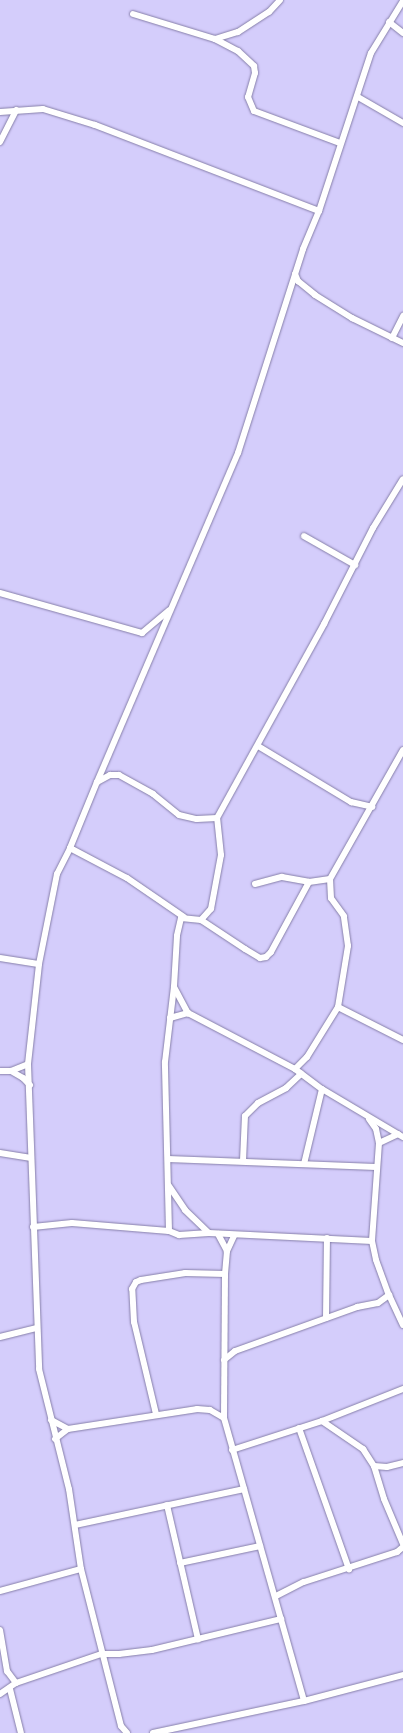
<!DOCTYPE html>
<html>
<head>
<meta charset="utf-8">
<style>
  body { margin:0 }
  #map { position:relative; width:403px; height:1733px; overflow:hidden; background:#d4cdfb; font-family:Overpass,sans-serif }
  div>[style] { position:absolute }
  .roads { filter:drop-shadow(0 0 1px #867fa9) drop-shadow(0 0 1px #867fa9) }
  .street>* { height:6px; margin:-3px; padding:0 3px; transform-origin:3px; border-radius:3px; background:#fff }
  span { translate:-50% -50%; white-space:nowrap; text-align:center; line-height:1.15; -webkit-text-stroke:3px #d4cdfb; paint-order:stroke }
</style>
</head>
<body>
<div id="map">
  <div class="roads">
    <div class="street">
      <i style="left:133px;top:14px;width:86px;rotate:17deg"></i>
      <i style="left:215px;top:39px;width:24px;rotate:-17deg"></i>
      <i style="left:238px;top:32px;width:37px;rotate:-33deg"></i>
      <i style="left:269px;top:12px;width:16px;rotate:-47deg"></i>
      <i style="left:389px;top:22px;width:18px;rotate:38deg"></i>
      <i style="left:215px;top:39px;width:26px;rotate:28deg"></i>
      <i style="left:238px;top:51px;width:22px;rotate:43deg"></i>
      <i style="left:254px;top:66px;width:7px;rotate:82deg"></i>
      <i style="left:255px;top:73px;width:25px;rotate:106deg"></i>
      <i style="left:248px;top:97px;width:15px;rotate:67deg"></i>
      <i style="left:254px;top:111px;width:92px;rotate:20.4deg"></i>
      <i style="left:358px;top:97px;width:52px;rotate:30deg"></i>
      <i style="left:0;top:112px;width:43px;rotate:-4deg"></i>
      <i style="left:43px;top:109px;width:54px;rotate:17.1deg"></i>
      <i style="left:95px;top:125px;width:240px;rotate:21deg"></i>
      <i style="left:319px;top:211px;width:166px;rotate:-71.8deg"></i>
      <i style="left:371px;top:53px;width:61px;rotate:-58.4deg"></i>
      <i style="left:0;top:142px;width:36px;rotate:-63deg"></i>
      <i style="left:295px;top:274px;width:8px;rotate:67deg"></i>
      <i style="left:298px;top:281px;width:22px;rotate:39deg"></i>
      <i style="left:315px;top:295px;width:44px;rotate:31.9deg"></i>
      <i style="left:352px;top:318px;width:57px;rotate:26.1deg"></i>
      <i style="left:392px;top:338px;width:25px;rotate:-63deg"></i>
      <i style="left:304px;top:536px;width:59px;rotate:29.6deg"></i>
      <i style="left:0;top:593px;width:148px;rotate:15.7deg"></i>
      <i style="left:142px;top:633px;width:35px;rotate:-40deg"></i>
      <i style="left:258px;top:746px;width:109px;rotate:31.1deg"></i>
      <i style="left:351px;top:802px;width:22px;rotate:13deg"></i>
      <i style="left:97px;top:782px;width:358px;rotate:-66.8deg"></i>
      <i style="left:238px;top:453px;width:214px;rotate:-72.3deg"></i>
      <i style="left:303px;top:249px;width:41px;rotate:-67.2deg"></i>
      <i style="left:70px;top:848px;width:64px;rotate:27.8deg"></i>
      <i style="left:127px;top:878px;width:69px;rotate:34.4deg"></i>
      <i style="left:309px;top:882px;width:80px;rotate:118.5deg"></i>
      <i style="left:271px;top:952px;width:7px;rotate:135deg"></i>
      <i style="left:266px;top:957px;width:6px;rotate:171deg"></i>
      <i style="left:260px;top:958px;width:17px;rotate:-149deg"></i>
      <i style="left:245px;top:949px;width:53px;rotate:-146.6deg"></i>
      <i style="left:201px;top:920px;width:20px;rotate:-174deg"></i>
      <i style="left:181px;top:918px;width:18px;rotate:103deg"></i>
      <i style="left:177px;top:936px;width:51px;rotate:93.4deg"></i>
      <i style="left:174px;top:987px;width:30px;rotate:62deg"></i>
      <i style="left:188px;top:1013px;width:121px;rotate:27.6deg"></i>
      <i style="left:295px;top:1069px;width:34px;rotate:37deg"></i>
      <i style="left:322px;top:1089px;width:94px;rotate:30.7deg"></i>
      <i style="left:255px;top:884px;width:28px;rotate:-15deg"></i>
      <i style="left:282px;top:877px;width:27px;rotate:10deg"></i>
      <i style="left:309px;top:882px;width:21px;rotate:-8deg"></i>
      <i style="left:201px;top:920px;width:15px;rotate:-48deg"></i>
      <i style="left:211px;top:909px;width:55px;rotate:-79.5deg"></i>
      <i style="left:221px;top:855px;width:37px;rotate:-96deg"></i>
      <i style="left:0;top:958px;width:39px;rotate:9deg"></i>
      <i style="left:338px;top:1007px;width:73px;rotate:26.9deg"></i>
      <i style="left:170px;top:1018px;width:19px;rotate:-16deg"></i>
      <i style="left:28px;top:1064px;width:305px;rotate:87.9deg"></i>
      <i style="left:39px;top:1369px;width:124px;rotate:76deg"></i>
      <i style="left:69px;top:1489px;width:81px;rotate:81.5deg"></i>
      <i style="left:81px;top:1569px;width:162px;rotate:75.7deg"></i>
      <i style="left:121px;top:1726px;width:9px;rotate:49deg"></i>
      <i style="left:295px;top:1069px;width:17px;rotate:-45deg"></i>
      <i style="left:307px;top:1057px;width:59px;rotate:-58.2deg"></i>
      <i style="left:338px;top:1007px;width:62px;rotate:-80.7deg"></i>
      <i style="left:348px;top:946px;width:30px;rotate:-98deg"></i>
      <i style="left:344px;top:916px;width:22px;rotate:-126deg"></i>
      <i style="left:331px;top:898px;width:19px;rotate:-93deg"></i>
      <i style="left:330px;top:879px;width:148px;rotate:-60.5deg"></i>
      <i style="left:0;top:1071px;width:11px"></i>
      <i style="left:11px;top:1071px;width:18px;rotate:-22deg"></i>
      <i style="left:28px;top:1064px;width:101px;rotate:-83.7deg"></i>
      <i style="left:39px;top:964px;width:92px;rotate:-78.7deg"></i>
      <i style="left:57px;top:874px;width:29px;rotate:-63deg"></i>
      <i style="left:70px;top:848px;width:71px;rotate:-67.8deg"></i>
      <i style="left:97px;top:782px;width:15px;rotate:-28deg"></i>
      <i style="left:110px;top:775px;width:9px"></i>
      <i style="left:119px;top:775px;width:39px;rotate:29deg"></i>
      <i style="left:153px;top:794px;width:33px;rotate:39deg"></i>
      <i style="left:179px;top:815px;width:18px;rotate:13deg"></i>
      <i style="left:197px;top:819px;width:20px;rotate:-3deg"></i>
      <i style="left:217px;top:818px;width:222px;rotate:-61.1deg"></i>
      <i style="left:324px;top:624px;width:108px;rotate:-63deg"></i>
      <i style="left:373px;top:528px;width:57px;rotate:-58.5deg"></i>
      <i style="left:11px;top:1071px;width:14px;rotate:30deg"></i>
      <i style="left:23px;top:1078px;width:10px;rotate:45deg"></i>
      <i style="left:369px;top:1119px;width:12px;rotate:55deg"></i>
      <i style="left:376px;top:1129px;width:14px;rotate:78deg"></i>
      <i style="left:379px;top:1143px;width:98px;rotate:94.1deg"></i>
      <i style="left:372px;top:1241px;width:19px;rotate:78deg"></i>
      <i style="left:376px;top:1260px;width:37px;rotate:70deg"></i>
      <i style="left:389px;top:1295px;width:33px;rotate:65deg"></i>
      <i style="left:379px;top:1143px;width:21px;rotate:-25deg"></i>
      <i style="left:0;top:1153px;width:30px;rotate:9deg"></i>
      <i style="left:168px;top:1159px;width:208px;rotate:2.2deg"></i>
      <i style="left:243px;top:1161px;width:45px;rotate:-87.5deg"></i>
      <i style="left:245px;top:1116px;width:18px;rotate:-45deg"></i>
      <i style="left:258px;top:1103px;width:32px;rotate:-28deg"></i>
      <i style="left:286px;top:1088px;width:21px;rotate:-43deg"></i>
      <i style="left:304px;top:1164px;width:77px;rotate:-76.5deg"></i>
      <i style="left:169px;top:1186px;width:29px;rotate:56deg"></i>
      <i style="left:185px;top:1210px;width:33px;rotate:44deg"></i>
      <i style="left:33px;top:1227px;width:39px;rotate:-6deg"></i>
      <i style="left:72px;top:1223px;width:97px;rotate:4.7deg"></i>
      <i style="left:169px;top:1231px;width:11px;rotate:22deg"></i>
      <i style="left:179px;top:1235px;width:30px;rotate:-4deg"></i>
      <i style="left:209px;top:1233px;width:163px;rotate:2.8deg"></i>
      <i style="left:169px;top:1231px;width:169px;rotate:-91.4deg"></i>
      <i style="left:165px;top:1062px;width:76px;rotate:-83.2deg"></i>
      <i style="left:218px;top:1234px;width:19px;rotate:62deg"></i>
      <i style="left:234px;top:1236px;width:17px;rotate:115deg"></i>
      <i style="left:227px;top:1251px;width:23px;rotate:95deg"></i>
      <i style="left:225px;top:1274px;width:144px;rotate:90.4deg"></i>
      <i style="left:224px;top:1418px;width:294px;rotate:74.2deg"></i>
      <i style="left:326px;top:1318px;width:80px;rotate:-89.3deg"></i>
      <i style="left:0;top:1337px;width:37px;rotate:-14deg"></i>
      <i style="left:224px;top:1360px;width:14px;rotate:-39deg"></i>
      <i style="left:235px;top:1351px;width:130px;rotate:-19.8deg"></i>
      <i style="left:357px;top:1307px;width:21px;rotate:-11deg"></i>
      <i style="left:378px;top:1303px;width:14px;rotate:-36deg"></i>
      <i style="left:156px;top:1414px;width:95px;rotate:-103.4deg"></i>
      <i style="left:134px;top:1322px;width:33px;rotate:-93deg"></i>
      <i style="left:132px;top:1289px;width:8px;rotate:-60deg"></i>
      <i style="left:136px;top:1282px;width:5px;rotate:-22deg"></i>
      <i style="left:141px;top:1280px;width:45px;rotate:-9deg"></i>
      <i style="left:185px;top:1273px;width:40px;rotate:1.4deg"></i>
      <i style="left:51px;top:1420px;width:19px;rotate:28deg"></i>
      <i style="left:322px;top:1421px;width:50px;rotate:34.3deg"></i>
      <i style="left:363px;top:1449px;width:20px;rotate:57deg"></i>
      <i style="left:374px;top:1466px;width:13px;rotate:4deg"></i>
      <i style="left:387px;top:1467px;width:16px;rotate:-14deg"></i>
      <i style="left:299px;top:1428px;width:150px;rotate:70.5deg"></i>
      <i style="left:55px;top:1439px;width:16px;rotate:-38deg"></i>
      <i style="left:68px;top:1429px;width:131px;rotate:-8.8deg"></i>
      <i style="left:197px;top:1409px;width:13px;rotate:4deg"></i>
      <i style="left:210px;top:1410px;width:16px;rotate:30deg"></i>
      <i style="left:232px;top:1450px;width:95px;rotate:-17.9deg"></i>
      <i style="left:322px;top:1421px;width:87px;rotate:-21.6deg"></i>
      <i style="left:374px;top:1466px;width:34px;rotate:73deg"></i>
      <i style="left:384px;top:1499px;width:49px;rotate:67.1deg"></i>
      <i style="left:167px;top:1505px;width:138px;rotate:77deg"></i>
      <i style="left:75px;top:1525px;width:173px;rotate:-12deg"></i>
      <i style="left:180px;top:1563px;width:82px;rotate:-12deg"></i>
      <i style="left:0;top:1591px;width:84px;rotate:-15.2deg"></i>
      <i style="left:276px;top:1596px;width:31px;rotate:-27deg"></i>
      <i style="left:304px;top:1582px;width:98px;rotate:-17.9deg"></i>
      <i style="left:397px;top:1552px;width:8px;rotate:-40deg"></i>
      <i style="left:0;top:1630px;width:42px;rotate:80.3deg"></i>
      <i style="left:7px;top:1671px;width:15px;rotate:53deg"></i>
      <i style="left:10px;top:1689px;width:45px;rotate:76deg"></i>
      <i style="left:0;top:1694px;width:19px;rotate:-35deg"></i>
      <i style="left:16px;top:1683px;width:90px;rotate:-18.8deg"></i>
      <i style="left:101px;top:1654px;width:18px"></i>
      <i style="left:119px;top:1654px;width:33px;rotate:-7deg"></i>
      <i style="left:152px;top:1650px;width:133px;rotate:-13.5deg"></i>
      <i style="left:153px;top:1733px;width:154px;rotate:-12deg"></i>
      <i style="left:304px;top:1701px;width:102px;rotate:-14.7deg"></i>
    </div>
  </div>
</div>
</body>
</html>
